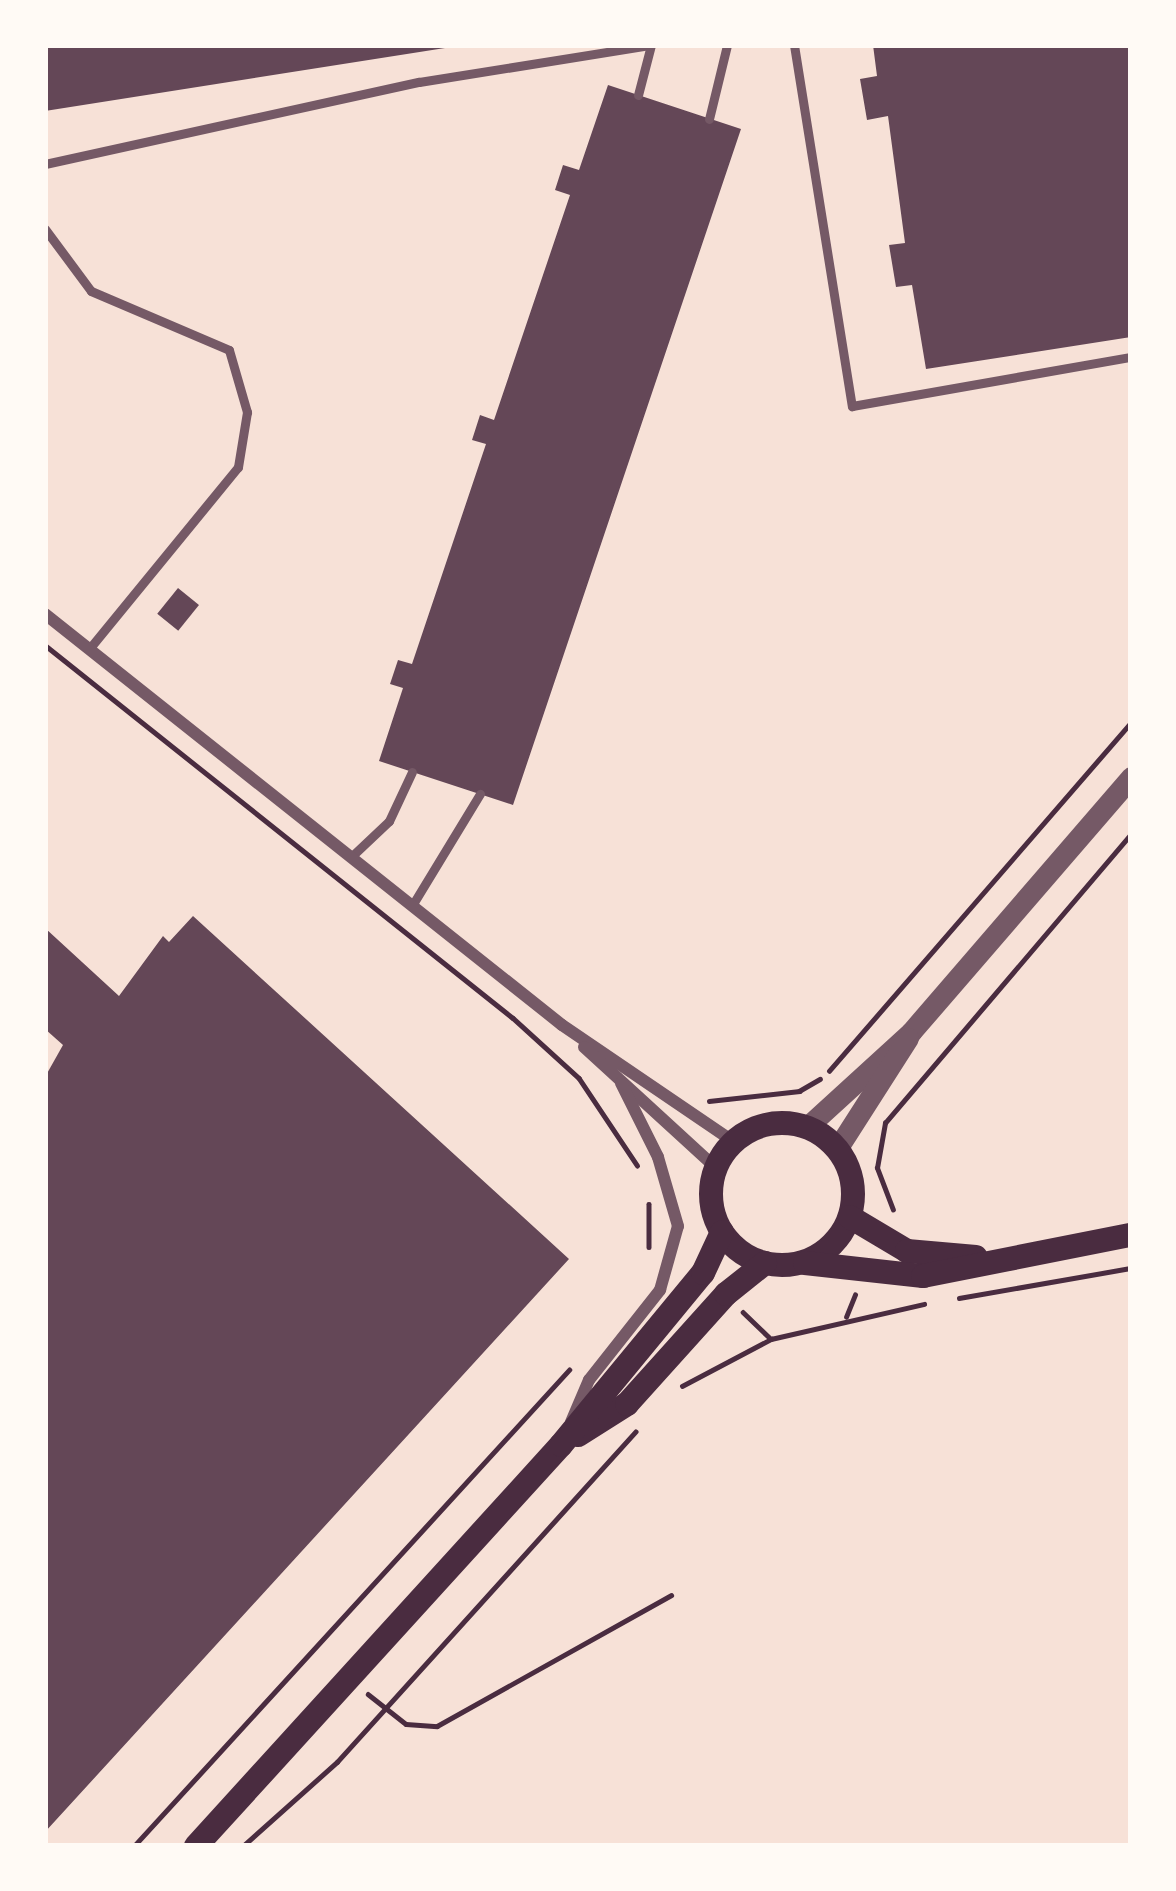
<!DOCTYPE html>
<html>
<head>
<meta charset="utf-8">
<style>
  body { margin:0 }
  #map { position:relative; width:1176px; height:1891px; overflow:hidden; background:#f7e1d7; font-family:Quicksand,sans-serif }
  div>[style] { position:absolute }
  .building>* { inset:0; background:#644757; transform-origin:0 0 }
  .path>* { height:4.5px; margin:-2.25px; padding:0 2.25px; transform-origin:2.25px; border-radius:2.25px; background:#4a2c40 }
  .service>* { height:9px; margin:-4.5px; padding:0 4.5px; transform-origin:4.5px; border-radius:4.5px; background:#755966 }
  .minor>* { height:12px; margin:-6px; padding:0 6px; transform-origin:6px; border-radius:6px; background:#755966 }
  .tertiary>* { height:21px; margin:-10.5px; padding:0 10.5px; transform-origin:10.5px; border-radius:10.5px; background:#755966 }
  .secondary>* { height:24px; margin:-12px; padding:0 12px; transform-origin:12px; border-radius:12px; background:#4a2c40 }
  .secondary>.ring { margin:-12px; padding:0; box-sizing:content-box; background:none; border:24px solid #4a2c40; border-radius:50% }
  span { translate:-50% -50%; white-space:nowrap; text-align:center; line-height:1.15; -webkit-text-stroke:9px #fffaf5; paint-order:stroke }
  .frame { position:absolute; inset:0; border:48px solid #fffaf5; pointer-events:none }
</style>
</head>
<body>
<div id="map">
  <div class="building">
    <i style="clip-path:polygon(45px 45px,445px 45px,445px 48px,45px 111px)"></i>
    <i style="clip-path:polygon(873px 45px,1131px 45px,1131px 337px,926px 369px,912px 285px,896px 287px,889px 245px,905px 243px,888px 116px,867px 120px,860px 79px,877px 76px)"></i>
    <i style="clip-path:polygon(608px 85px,741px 129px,513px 805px,379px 761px,403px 688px,390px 684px,398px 660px,412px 664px,486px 444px,472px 440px,480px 415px,494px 420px,570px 195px,555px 190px,563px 165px,579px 170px)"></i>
    <i style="left:178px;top:588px;width:27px;height:33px;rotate:39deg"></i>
    <i style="clip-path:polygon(193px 916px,569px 1259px,45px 1832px,45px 1077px,63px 1045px,45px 1029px,45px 928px,119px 996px,163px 936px,169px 942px)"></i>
  </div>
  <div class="path">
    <i style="left:45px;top:645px;width:598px;rotate:38.56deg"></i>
    <i style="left:513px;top:1018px;width:89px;rotate:42.3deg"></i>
    <i style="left:579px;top:1078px;width:105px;rotate:56.3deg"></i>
    <i style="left:829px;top:1071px;width:462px;rotate:-49.1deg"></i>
    <i style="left:709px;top:1101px;width:91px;rotate:-6.3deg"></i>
    <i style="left:799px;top:1091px;width:24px;rotate:-30deg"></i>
    <i style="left:649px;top:1204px;width:43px;rotate:90deg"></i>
    <i style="left:893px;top:1210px;width:45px;rotate:-110.9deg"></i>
    <i style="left:877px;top:1168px;width:46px;rotate:-79.9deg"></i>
    <i style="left:885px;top:1123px;width:380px;rotate:-49.6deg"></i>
    <i style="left:959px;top:1298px;width:175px;rotate:-9.9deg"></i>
    <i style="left:743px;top:1312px;width:36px;rotate:44deg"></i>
    <i style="left:846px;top:1317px;width:24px;rotate:-68deg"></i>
    <i style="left:682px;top:1386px;width:101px;rotate:-27.8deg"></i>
    <i style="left:771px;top:1339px;width:157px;rotate:-12.9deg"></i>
    <i style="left:368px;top:1694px;width:48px;rotate:38.3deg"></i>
    <i style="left:406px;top:1724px;width:31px;rotate:4deg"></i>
    <i style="left:437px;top:1726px;width:268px;rotate:-29.2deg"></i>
    <i style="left:134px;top:1846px;width:645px;rotate:-47.58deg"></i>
    <i style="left:243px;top:1846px;width:126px;rotate:-41.8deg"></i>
    <i style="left:337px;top:1762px;width:445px;rotate:-47.9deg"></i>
  </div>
  <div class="service">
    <i style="left:794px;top:45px;width:366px;rotate:80.9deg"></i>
    <i style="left:852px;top:406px;width:283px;rotate:-10deg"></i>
    <i style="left:638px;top:95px;width:52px;rotate:-75.4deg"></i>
    <i style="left:709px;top:119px;width:76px;rotate:-76.3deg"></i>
    <i style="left:45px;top:164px;width:383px;rotate:-12.4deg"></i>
    <i style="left:419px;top:82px;width:235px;rotate:-9.1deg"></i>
    <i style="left:45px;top:229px;width:77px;rotate:53.4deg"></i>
    <i style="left:91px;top:291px;width:150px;rotate:23.1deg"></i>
    <i style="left:229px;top:350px;width:65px;rotate:73.8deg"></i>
    <i style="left:247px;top:412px;width:56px;rotate:99.3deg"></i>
    <i style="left:238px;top:467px;width:235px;rotate:129.3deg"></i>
    <i style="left:352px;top:856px;width:51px;rotate:-43.4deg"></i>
    <i style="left:389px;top:821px;width:54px;rotate:-64.9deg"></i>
    <i style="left:413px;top:904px;width:129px;rotate:-58.7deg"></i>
  </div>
  <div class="minor">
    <i style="left:45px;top:614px;width:660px;rotate:38.48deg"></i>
    <i style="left:562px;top:1025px;width:208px;rotate:34.2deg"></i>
    <i style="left:584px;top:1047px;width:179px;rotate:42.5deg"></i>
    <i style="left:571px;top:1422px;width:46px;rotate:-66.8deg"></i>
    <i style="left:589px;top:1380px;width:115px;rotate:-51.7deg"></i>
    <i style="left:660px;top:1290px;width:66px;rotate:-74.3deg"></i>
    <i style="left:678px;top:1226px;width:72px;rotate:-106.2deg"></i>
    <i style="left:658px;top:1157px;width:83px;rotate:-116.6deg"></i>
  </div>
  <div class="tertiary">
    <i style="left:807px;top:1127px;width:141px;rotate:-42.4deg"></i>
    <i style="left:911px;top:1032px;width:337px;rotate:-49.2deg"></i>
    <i style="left:837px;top:1149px;width:132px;rotate:-57.4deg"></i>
  </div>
  <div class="secondary">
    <i class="ring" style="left:711px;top:1123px;width:118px;height:118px"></i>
    <i style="left:850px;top:1217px;width:66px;rotate:30.8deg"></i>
    <i style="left:907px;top:1251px;width:69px;rotate:5deg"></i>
    <i style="left:805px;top:1263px;width:119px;rotate:6.3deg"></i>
    <i style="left:923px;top:1276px;width:212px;rotate:-11.2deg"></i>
    <i style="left:578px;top:1435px;width:58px;rotate:-32.3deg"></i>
    <i style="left:627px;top:1404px;width:148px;rotate:-48deg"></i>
    <i style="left:726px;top:1294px;width:50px;rotate:-38.5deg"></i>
    <i style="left:196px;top:1846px;width:542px;rotate:-47.69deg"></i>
    <i style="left:561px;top:1445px;width:223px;rotate:-50.5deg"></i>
    <i style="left:703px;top:1273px;width:45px;rotate:-65.1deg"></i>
  </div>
  <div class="frame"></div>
</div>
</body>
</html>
